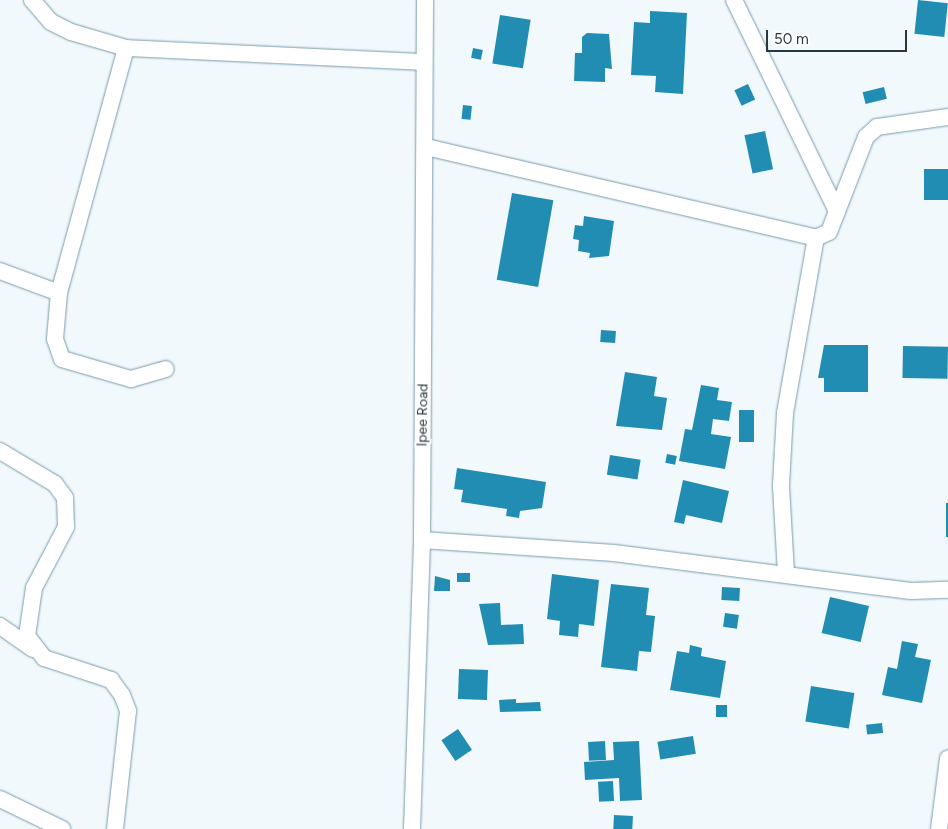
<!DOCTYPE html>
<html>
<head>
<meta charset="utf-8">
<style>
  body { margin:0 }
  #map { position:relative; width:948px; height:829px; overflow:hidden; background:#f2f9fd; font-family:Figtree,sans-serif }
  div>[style] { position:absolute }
  .building>* { inset:0; background:#228db2; transform-origin:0 0 }
  .roads { filter:drop-shadow(0 0 1px #789cac) drop-shadow(0 0 1px #789cac) }
  .street>* { height:16px; margin:-8px; padding:0 8px; transform-origin:8px; border-radius:8px; background:#fff }
  span { translate:-50% -50%; white-space:nowrap; text-align:center; line-height:1.15; -webkit-text-stroke:4px #fff; paint-order:stroke }
  .street-label { font-size:14px; color:#29383f }
  .scale { position:absolute; left:766px; top:30px; width:141px; height:22px; box-sizing:border-box; border:2px solid #29383f; border-top:0; padding-left:6px; font-size:15px; line-height:18px; white-space:nowrap; color:#29383f; -webkit-text-stroke:4px #fff; paint-order:stroke }
</style>
</head>
<body>
<div id="map">
  <div class="building">
    <i style="left:918px;top:0;width:30px;height:34px;rotate:6deg"></i>
    <i style="clip-path:polygon(650px 11px,687px 13px,683px 94px,655px 92px,656px 76px,631px 75px,634px 22px,650px 23px)"></i>
    <i style="left:500px;top:15px;width:31px;height:49px;rotate:9deg"></i>
    <i style="clip-path:polygon(587px 33px,609px 34px,612px 69px,605px 68px,605px 82px,574px 81px,575px 53px,582px 53px,582px 37px)"></i>
    <i style="left:473px;top:48px;width:10px;height:10px;rotate:11deg"></i>
    <i style="left:748px;top:84px;width:17px;height:15px;rotate:65deg"></i>
    <i style="left:884px;top:87px;width:12px;height:22px;rotate:76deg"></i>
    <i style="left:463px;top:105px;width:9px;height:14px;rotate:6deg"></i>
    <i style="left:765px;top:131px;width:39px;height:21px;rotate:78deg"></i>
    <i style="left:948px;top:169px;width:31px;height:24px;rotate:90deg"></i>
    <i style="left:512px;top:193px;width:42px;height:88px;rotate:10deg"></i>
    <i style="clip-path:polygon(584px 216px,614px 221px,609px 256px,589px 258px,590px 253px,578px 251px,579px 240px,573px 239px,575px 225px,583px 226px)"></i>
    <i style="left:601px;top:330px;width:15px;height:12px;rotate:4deg"></i>
    <i style="clip-path:polygon(824px 345px,868px 345px,868px 392px,824px 392px,824px 378px,818px 378px)"></i>
    <i style="left:903px;top:346px;width:45px;height:32px;rotate:1deg"></i>
    <i style="clip-path:polygon(625px 372px,657px 377px,654px 396px,667px 398px,662px 430px,616px 426px)"></i>
    <i style="clip-path:polygon(701px 385px,719px 388px,717px 400px,732px 402px,729px 421px,713px 419px,711px 434px,731px 437px,725px 469px,679px 461px,685px 429px,692px 430px)"></i>
    <i style="left:739px;top:410px;width:15px;height:32px"></i>
    <i style="left:667px;top:454px;width:10px;height:9px;rotate:11deg"></i>
    <i style="left:610px;top:455px;width:31px;height:20px;rotate:9deg"></i>
    <i style="clip-path:polygon(457px 468px,546px 482px,542px 508px,520px 511px,519px 518px,506px 516px,507px 509px,461px 502px,463px 490px,454px 489px)"></i>
    <i style="clip-path:polygon(683px 480px,729px 491px,722px 523px,686px 515px,684px 524px,674px 522px)"></i>
    <i style="left:946px;top:503px;width:2px;height:34px"></i>
    <i style="left:457px;top:573px;width:13px;height:9px"></i>
    <i style="clip-path:polygon(552px 574px,599px 580px,594px 626px,579px 624px,578px 637px,559px 635px,560px 621px,547px 619px)"></i>
    <i style="clip-path:polygon(435px 576px,450px 580px,450px 591px,434px 591px)"></i>
    <i style="clip-path:polygon(611px 584px,649px 588px,646px 615px,655px 616px,651px 652px,639px 651px,637px 671px,601px 667px)"></i>
    <i style="left:722px;top:587px;width:18px;height:13px;rotate:3deg"></i>
    <i style="left:830px;top:597px;width:40px;height:37px;rotate:13deg"></i>
    <i style="clip-path:polygon(500px 603px,501px 625px,523px 624px,524px 644px,488px 645px,479px 604px)"></i>
    <i style="left:725px;top:613px;width:14px;height:14px;rotate:8deg"></i>
    <i style="clip-path:polygon(902px 641px,918px 644px,915px 657px,931px 660px,922px 703px,882px 695px,888px 667px,897px 669px)"></i>
    <i style="clip-path:polygon(690px 645px,702px 648px,701px 656px,726px 661px,720px 698px,670px 690px,677px 651px,689px 653px)"></i>
    <i style="left:459px;top:669px;width:29px;height:30px;rotate:2deg"></i>
    <i style="left:811px;top:686px;width:44px;height:36px;rotate:9deg"></i>
    <i style="clip-path:polygon(516px 699px,516px 703px,540px 702px,541px 711px,500px 712px,499px 700px)"></i>
    <i style="left:716px;top:705px;width:11px;height:12px"></i>
    <i style="left:882px;top:723px;width:10px;height:16px;rotate:84deg"></i>
    <i style="left:458px;top:729px;width:25px;height:20px;rotate:56deg"></i>
    <i style="left:693px;top:736px;width:18px;height:36px;rotate:81deg"></i>
    <i style="left:605px;top:741px;width:19px;height:17px;rotate:87deg"></i>
    <i style="clip-path:polygon(639px 741px,642px 800px,620px 801px,619px 778px,585px 780px,584px 762px,614px 760px,613px 742px)"></i>
    <i style="left:613px;top:781px;width:20px;height:15px;rotate:87deg"></i>
    <i style="left:614px;top:815px;width:19px;height:14px;rotate:3deg"></i>
  </div>
  <div class="roads">
    <div class="street">
      <i style="left:32px;top:0;width:29px;rotate:49deg"></i>
      <i style="left:51px;top:22px;width:22px;rotate:27deg"></i>
      <i style="left:71px;top:32px;width:57px;rotate:16.2deg"></i>
      <i style="left:126px;top:48px;width:297px;rotate:2.7deg"></i>
      <i style="left:734px;top:0;width:235px;rotate:64deg"></i>
      <i style="left:126px;top:48px;width:254px;rotate:105.3deg"></i>
      <i style="left:59px;top:293px;width:46px;rotate:95deg"></i>
      <i style="left:55px;top:339px;width:21px;rotate:71deg"></i>
      <i style="left:62px;top:359px;width:72px;rotate:16.2deg"></i>
      <i style="left:131px;top:379px;width:36px;rotate:-16deg"></i>
      <i style="left:426px;top:147px;width:400px;rotate:13.1deg"></i>
      <i style="left:816px;top:238px;width:14px;rotate:-25deg"></i>
      <i style="left:829px;top:232px;width:102px;rotate:-68.7deg"></i>
      <i style="left:866px;top:137px;width:15px;rotate:-42deg"></i>
      <i style="left:877px;top:127px;width:72px;rotate:-8deg"></i>
      <i style="left:0;top:271px;width:63px;rotate:20.4deg"></i>
      <i style="left:0;top:451px;width:64px;rotate:31deg"></i>
      <i style="left:55px;top:484px;width:17px;rotate:54deg"></i>
      <i style="left:65px;top:498px;width:29px;rotate:88deg"></i>
      <i style="left:66px;top:527px;width:69px;rotate:117.7deg"></i>
      <i style="left:34px;top:588px;width:49px;rotate:98.3deg"></i>
      <i style="left:27px;top:636px;width:28px;rotate:52deg"></i>
      <i style="left:44px;top:658px;width:71px;rotate:18.2deg"></i>
      <i style="left:111px;top:680px;width:19px;rotate:54deg"></i>
      <i style="left:122px;top:695px;width:17px;rotate:69deg"></i>
      <i style="left:128px;top:711px;width:119px;rotate:96.3deg"></i>
      <i style="left:422px;top:540px;width:192px;rotate:3.9deg"></i>
      <i style="left:614px;top:553px;width:299px;rotate:7.3deg"></i>
      <i style="left:911px;top:591px;width:37px;rotate:-2deg"></i>
      <i style="left:786px;top:573px;width:88px;rotate:-93.3deg"></i>
      <i style="left:781px;top:485px;width:72px;rotate:-86.8deg"></i>
      <i style="left:785px;top:413px;width:178px;rotate:-80deg"></i>
      <i style="left:0;top:626px;width:40px;rotate:34.9deg"></i>
      <i style="left:0;top:799px;width:69px;rotate:25.8deg"></i>
      <i style="left:412px;top:829px;width:289px;rotate:-88deg"></i>
      <i style="left:422px;top:540px;width:540px;rotate:-89.68deg"></i>
      <i style="left:939px;top:829px;width:71px;rotate:-82.7deg"></i>
    </div>
  </div>
  <div class="street-label">
    <span style="left:423px;top:415px;rotate:-89deg">Ipee Road</span>
  </div>
  <div class="scale">50 m</div>
</div>
</body>
</html>
